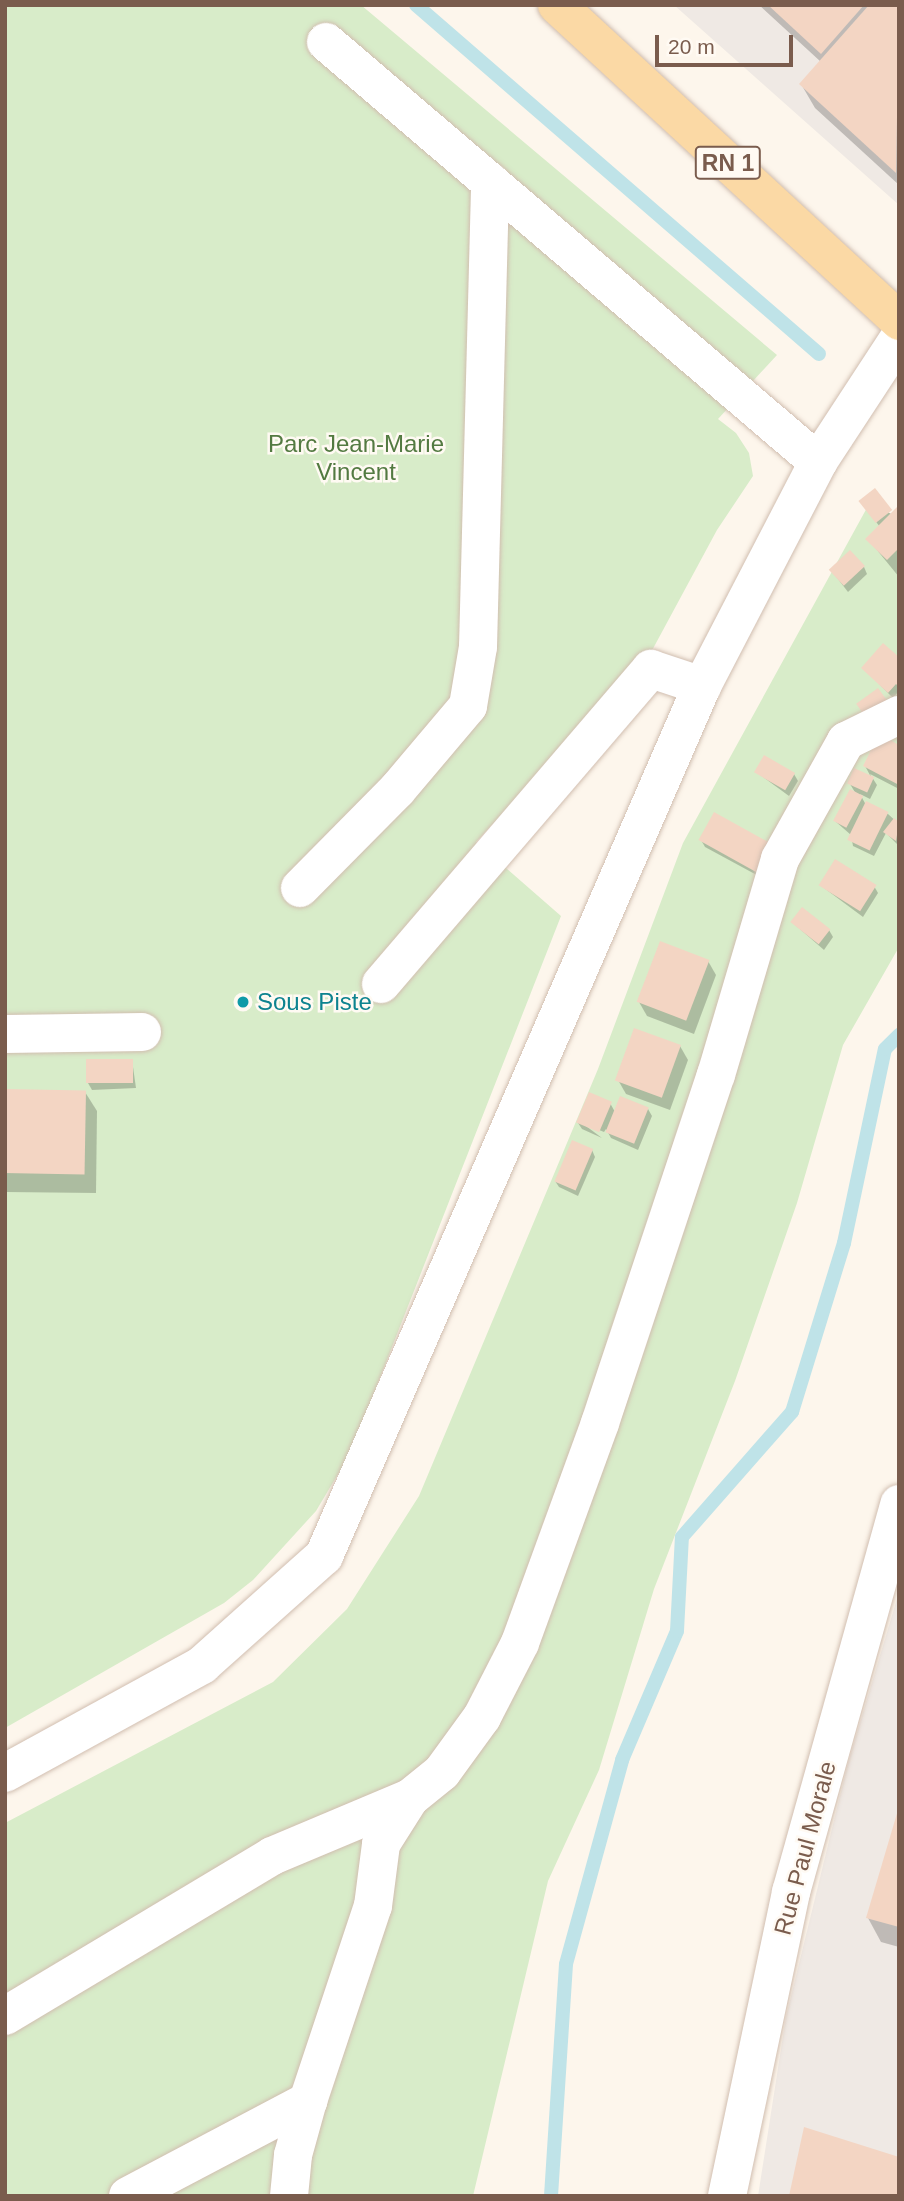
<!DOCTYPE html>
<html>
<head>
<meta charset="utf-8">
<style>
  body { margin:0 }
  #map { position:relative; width:904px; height:2201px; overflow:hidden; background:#fdf6ec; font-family:Helvetica,sans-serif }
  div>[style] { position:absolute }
  .industrial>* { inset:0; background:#efe9e4 }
  .green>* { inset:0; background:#d8ecc9 }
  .shadow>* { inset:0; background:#0003 }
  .stream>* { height:14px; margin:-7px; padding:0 7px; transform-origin:7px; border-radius:7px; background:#bfe3e8 }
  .building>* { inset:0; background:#f3d5c3; transform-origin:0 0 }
  .roads { filter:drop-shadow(0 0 2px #d1beb0) drop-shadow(0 0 2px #d1beb0) }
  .minor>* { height:38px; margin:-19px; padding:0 19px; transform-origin:19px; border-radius:19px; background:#fff }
  .major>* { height:38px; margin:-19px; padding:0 19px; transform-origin:19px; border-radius:19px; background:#fbd9a5 }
  .dots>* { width:19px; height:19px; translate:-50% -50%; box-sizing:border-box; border:4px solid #fffaf3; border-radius:50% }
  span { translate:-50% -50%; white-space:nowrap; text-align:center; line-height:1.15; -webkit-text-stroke:5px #fffaf3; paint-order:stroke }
  .shield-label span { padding:2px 5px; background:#fffaf3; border:2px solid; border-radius:5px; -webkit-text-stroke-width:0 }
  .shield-label { font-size:23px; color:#7a5c4d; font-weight:700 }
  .park-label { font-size:24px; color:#537a41 }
  .culture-label { font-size:24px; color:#0d838f }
  .left { translate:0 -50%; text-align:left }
  .street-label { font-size:24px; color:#7a5c4d }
  .frame { position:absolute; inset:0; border:7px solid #7a5c4d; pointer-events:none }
  .scale { position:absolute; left:655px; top:35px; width:138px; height:32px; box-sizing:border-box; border:4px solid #7a5c4d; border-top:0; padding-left:9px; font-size:21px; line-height:24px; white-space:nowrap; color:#7a5c4d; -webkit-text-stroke:5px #fffaf3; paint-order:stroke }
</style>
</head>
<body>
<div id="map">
  <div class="industrial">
    <i style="clip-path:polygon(674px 5px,899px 5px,899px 205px)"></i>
    <i style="clip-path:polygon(899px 1592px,899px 2196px,758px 2196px,786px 2017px,848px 1763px)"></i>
  </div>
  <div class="green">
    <i style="clip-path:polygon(5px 5px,361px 5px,777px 355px,718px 419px,736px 433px,749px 453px,753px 476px,717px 530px,649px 656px,476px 842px,561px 916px,350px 1454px,316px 1511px,253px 1580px,224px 1603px,5px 1728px)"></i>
    <i style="clip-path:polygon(874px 495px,899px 524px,899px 947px,843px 1045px,797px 1203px,735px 1381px,654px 1589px,599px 1770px,548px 1881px,473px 2196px,5px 2196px,5px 1823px,273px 1682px,347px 1609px,419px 1496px,598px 1069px,683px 843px)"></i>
  </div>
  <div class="shadow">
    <i style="clip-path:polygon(759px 5px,899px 5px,899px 185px,815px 108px,801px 84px,821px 62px)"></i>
    <i style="clip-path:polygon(861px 502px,892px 514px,899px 507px,899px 577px,868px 539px,880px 527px)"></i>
    <i style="clip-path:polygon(864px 567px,867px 574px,848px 592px,831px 570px)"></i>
    <i style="clip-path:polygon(899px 660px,899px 691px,893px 698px,863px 668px)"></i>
    <i style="clip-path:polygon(899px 747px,899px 789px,870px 774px,877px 785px,870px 799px,860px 794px,866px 805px,888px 814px,899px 824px,899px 846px,886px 833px,874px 856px,853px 846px,851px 835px,835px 821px,856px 794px,850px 784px,871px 777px,865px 766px)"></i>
    <i style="clip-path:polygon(756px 772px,794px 774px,798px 781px,789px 796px)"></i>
    <i style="clip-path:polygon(701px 840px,774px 847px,764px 879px,705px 847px)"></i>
    <i style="clip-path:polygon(820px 885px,874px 886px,878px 893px,863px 917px)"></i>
    <i style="clip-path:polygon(793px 923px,829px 930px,833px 937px,824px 950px)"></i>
    <i style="clip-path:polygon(708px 961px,716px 975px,694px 1034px,647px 1016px,639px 1002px)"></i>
    <i style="clip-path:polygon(680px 1046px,688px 1060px,670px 1110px,626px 1094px,618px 1080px)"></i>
    <i style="clip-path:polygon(132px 1060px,136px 1088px,92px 1090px,88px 1083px)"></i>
    <i style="clip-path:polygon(5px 1090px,85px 1092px,97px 1111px,96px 1193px,5px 1192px)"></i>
    <i style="clip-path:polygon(610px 1103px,615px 1112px,648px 1109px,652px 1116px,638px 1150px,611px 1138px,606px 1129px,604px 1132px,582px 1123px,602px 1138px,582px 1129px,578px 1123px)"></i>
    <i style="clip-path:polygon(592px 1150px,595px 1157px,578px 1196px,559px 1187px,555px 1181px)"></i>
    <i style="clip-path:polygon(899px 1814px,899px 1947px,881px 1942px,868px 1918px)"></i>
  </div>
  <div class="stream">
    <i style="left:416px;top:5px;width:533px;rotate:40.89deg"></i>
    <i style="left:551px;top:2196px;width:232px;rotate:-86.3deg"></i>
    <i style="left:566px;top:1964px;width:212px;rotate:-74.6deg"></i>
    <i style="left:622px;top:1760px;width:140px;rotate:-66.9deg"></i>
    <i style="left:677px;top:1631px;width:94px;rotate:-87deg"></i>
    <i style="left:682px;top:1537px;width:167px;rotate:-48.7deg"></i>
    <i style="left:792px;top:1412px;width:177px;rotate:-72.9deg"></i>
    <i style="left:844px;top:1243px;width:198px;rotate:-78.1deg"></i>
    <i style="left:885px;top:1049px;width:20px;rotate:-45deg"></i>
  </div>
  <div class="building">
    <i style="clip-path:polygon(768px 5px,864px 5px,821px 54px)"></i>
    <i style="clip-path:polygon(869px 5px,899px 5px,896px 173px,799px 84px)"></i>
    <i style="left:875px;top:488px;width:28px;height:21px;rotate:52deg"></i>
    <i style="clip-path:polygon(899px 505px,899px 548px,887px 560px,865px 539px)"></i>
    <i style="left:850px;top:550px;width:22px;height:29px;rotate:47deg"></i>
    <i style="clip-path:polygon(883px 643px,899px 657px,899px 687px,896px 684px,888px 693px,861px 668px)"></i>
    <i style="left:878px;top:688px;width:19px;height:27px;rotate:54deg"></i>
    <i style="clip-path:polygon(879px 734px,899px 745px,899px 785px,863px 766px)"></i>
    <i style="left:764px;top:755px;width:36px;height:20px;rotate:30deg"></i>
    <i style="left:854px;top:768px;width:22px;height:17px;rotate:24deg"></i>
    <i style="left:850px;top:789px;width:15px;height:36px;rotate:28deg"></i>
    <i style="left:866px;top:801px;width:25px;height:43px;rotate:26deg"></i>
    <i style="left:714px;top:812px;width:71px;height:32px;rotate:29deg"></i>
    <i style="clip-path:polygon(894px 818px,899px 822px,896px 841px,883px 832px)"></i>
    <i style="left:835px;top:859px;width:49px;height:31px;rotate:32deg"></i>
    <i style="left:802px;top:907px;width:36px;height:19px;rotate:38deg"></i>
    <i style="left:660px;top:941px;width:53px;height:65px;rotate:21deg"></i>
    <i style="left:634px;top:1028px;width:50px;height:56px;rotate:20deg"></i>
    <i style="left:86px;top:1059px;width:47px;height:24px"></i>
    <i style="left:5px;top:1089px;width:81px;height:84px;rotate:1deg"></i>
    <i style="left:589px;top:1092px;width:25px;height:33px;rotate:23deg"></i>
    <i style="left:620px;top:1096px;width:31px;height:39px;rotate:22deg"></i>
    <i style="left:572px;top:1140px;width:23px;height:45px;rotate:23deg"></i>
    <i style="clip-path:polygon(898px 1810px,899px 1810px,899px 1927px,866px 1918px)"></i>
    <i style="clip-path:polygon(804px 2127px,899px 2157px,899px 2196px,789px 2196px)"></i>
  </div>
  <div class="roads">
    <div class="minor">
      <i style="left:326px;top:42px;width:647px;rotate:40.49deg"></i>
      <i style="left:300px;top:888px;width:138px;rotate:-45.3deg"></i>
      <i style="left:397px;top:790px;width:110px;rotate:-49.8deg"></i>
      <i style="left:468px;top:706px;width:60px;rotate:-80.4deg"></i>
      <i style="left:478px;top:647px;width:465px;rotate:-88.5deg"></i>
      <i style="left:381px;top:984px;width:415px;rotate:-49.4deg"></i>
      <i style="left:651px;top:669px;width:54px;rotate:18.4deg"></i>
      <i style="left:5px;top:1034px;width:137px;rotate:-0.8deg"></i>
      <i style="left:5px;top:1773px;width:225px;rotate:-28.7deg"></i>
      <i style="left:202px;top:1665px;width:164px;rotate:-41.8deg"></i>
      <i style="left:324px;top:1556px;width:949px;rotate:-66.52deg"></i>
      <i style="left:702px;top:686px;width:252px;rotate:-62.6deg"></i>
      <i style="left:818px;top:462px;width:148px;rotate:-56.8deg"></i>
      <i style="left:5px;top:2016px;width:311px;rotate:-30.9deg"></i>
      <i style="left:272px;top:1856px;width:150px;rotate:-22.8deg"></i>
      <i style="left:410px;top:1798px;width:41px;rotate:-39.1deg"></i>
      <i style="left:442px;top:1772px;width:68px;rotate:-54deg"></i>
      <i style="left:482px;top:1717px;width:83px;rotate:-62.8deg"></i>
      <i style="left:520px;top:1643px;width:234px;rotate:-70deg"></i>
      <i style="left:600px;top:1423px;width:367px;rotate:-71.6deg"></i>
      <i style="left:716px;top:1075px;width:225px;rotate:-73.5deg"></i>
      <i style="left:780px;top:859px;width:135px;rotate:-60.8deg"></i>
      <i style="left:846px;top:741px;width:59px;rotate:-26.1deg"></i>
      <i style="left:128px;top:2196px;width:204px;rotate:-27.8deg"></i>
      <i style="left:289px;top:2196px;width:41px;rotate:-84.4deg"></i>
      <i style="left:293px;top:2155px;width:56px;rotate:-74.5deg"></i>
      <i style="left:308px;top:2101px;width:206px;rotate:-71.6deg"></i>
      <i style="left:373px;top:1906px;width:63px;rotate:-82.6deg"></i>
      <i style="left:381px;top:1844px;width:54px;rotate:-57.8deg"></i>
      <i style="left:727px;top:2196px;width:311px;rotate:-78.1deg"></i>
      <i style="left:791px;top:1892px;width:403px;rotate:-74.4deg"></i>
    </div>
    <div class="major">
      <i style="left:557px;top:5px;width:466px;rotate:42.7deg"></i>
    </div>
  </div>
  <div class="dots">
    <i style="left:243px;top:1002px;background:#0f9aa8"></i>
  </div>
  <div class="shield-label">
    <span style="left:728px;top:163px">RN 1</span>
  </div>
  <div class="park-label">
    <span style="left:356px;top:458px">Parc Jean-Marie<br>Vincent</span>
  </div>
  <div class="culture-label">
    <span class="left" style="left:257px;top:1002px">Sous Piste</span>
  </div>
  <div class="street-label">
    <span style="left:805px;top:1848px;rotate:-75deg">Rue Paul Morale</span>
  </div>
  <div class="frame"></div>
  <div class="scale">20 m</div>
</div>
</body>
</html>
